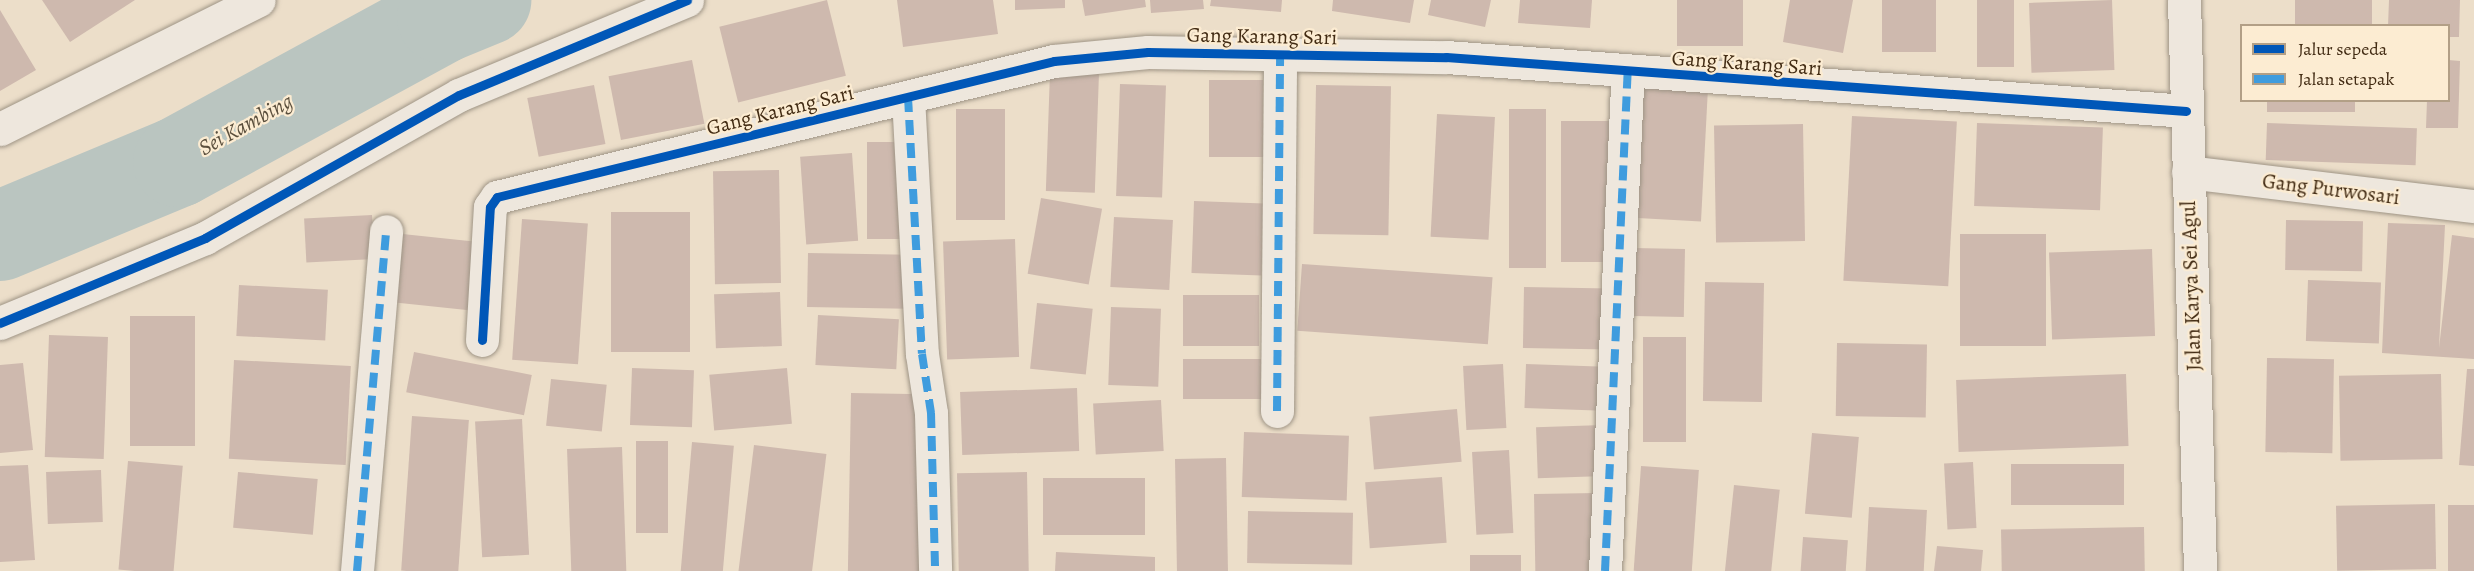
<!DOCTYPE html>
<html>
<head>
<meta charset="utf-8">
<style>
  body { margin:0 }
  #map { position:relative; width:2474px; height:571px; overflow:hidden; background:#ecdec9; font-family:Alegreya,serif }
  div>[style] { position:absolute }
  .river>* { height:90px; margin:-45px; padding:0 45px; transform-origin:45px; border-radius:45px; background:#bac5c0 }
  .building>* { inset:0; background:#ceb9ae; transform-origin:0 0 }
  .roads { filter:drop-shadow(0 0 2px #9e9485) drop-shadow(0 0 2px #9e9485) }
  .street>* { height:33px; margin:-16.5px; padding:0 16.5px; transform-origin:16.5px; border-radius:16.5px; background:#eee7dd }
  .secondary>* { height:33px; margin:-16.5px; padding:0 16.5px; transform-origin:16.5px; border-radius:16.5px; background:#eee7dd }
  .quiet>* { height:8px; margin-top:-4px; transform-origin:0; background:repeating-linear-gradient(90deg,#3f9cde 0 15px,transparent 0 23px) }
  .cycleway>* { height:9px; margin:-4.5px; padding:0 4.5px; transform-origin:4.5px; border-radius:4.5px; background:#0057b8 }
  span { translate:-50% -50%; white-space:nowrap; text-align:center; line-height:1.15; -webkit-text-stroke:4.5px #fcecd2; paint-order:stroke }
  .street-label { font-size:21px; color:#422b13 }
  .water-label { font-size:22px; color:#5b4f3d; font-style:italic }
  .legend { position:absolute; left:2240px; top:24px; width:210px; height:78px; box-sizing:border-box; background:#fcecd2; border:2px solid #b29f86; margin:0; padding:8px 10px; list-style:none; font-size:18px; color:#422b13 }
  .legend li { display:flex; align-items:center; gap:12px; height:30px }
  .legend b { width:30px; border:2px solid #b29f86 }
</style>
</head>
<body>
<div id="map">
  <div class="river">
    <i style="left:0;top:236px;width:193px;rotate:-22.6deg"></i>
    <i style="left:178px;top:162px;width:301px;rotate:-28.6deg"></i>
    <i style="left:442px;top:18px;width:48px;rotate:-22.2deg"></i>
  </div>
  <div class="building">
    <i style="clip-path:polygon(42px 0,135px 0,70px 42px)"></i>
    <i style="left:827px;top:0;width:78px;height:111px;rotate:76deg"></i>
    <i style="clip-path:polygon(897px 0,993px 0,998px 34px,903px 47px)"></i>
    <i style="clip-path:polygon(1015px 0,1065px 0,1065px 8px,1015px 10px)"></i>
    <i style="clip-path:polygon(1082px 0,1145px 0,1146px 7px,1085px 16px)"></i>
    <i style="clip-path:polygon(1150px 0,1203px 0,1204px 9px,1151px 13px)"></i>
    <i style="clip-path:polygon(1211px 0,1282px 0,1281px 12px,1210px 6px)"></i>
    <i style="clip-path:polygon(1333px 0,1414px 0,1410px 23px,1332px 11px)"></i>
    <i style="clip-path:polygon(1431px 0,1491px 0,1485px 27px,1428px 15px)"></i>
    <i style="clip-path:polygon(1520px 0,1592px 0,1590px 28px,1518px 23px)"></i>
    <i style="left:1677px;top:0;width:66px;height:46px"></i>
    <i style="clip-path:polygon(1790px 0,1853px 0,1843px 53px,1783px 42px)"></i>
    <i style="left:1882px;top:0;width:54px;height:52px"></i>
    <i style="left:1977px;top:0;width:37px;height:67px"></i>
    <i style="left:2112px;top:0;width:70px;height:83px;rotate:88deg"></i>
    <i style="left:2295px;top:0;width:77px;height:24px"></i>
    <i style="clip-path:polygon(2389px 0,2460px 0,2459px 37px,2448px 37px,2448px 26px,2388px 26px)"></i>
    <i style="clip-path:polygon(0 10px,36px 70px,0 91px)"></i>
    <i style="left:692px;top:60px;width:65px;height:85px;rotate:79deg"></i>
    <i style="clip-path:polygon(2448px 60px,2460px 61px,2458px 128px,2426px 128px,2427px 100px,2448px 100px)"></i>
    <i style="left:1050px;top:72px;width:49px;height:119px;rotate:2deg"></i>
    <i style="left:1209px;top:80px;width:54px;height:77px"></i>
    <i style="left:1120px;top:84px;width:46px;height:112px;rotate:2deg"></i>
    <i style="left:594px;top:85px;width:60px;height:68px;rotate:79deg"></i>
    <i style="left:1316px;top:85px;width:75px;height:149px;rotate:1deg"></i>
    <i style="left:1640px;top:86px;width:68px;height:132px;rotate:3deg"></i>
    <i style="left:2267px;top:100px;width:88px;height:12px"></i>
    <i style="left:956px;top:109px;width:49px;height:111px"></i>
    <i style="left:1509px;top:109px;width:37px;height:159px"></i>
    <i style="left:1437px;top:114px;width:58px;height:123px;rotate:3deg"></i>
    <i style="left:1852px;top:116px;width:105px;height:165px;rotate:3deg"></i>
    <i style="left:1561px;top:121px;width:54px;height:141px"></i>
    <i style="left:1977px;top:123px;width:126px;height:83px;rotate:2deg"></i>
    <i style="left:2267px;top:123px;width:150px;height:37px;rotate:2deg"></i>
    <i style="left:1803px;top:124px;width:117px;height:89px;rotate:89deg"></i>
    <i style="left:867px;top:142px;width:34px;height:97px"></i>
    <i style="left:852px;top:153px;width:88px;height:52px;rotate:86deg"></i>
    <i style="left:779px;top:170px;width:113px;height:66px;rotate:89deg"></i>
    <i style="left:1041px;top:198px;width:62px;height:77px;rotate:10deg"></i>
    <i style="left:1194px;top:201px;width:70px;height:72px;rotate:2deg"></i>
    <i style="left:690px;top:212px;width:140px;height:79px;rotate:90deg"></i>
    <i style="left:372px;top:215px;width:44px;height:68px;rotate:87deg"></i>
    <i style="left:1114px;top:217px;width:59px;height:70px;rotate:3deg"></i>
    <i style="left:522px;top:219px;width:66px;height:141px;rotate:4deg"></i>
    <i style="left:2286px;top:220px;width:77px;height:50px;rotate:1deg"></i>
    <i style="clip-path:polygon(2388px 223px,2445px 225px,2439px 348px,2452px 235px,2474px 238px,2474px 359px,2382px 353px)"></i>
    <i style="left:393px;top:233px;width:86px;height:69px;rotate:6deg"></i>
    <i style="left:1960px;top:234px;width:86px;height:112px"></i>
    <i style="left:1015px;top:239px;width:118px;height:72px;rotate:88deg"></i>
    <i style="left:1634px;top:248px;width:51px;height:68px;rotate:1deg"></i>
    <i style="left:2152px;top:249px;width:87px;height:103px;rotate:88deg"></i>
    <i style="left:808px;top:253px;width:100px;height:54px;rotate:1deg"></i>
    <i style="left:1302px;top:264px;width:191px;height:67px;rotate:4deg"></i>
    <i style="left:2308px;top:280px;width:73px;height:61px;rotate:2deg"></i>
    <i style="left:1705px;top:282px;width:59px;height:119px;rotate:1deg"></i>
    <i style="left:239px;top:285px;width:89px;height:51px;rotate:3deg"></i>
    <i style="left:1524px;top:287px;width:86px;height:61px;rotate:1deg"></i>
    <i style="left:780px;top:292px;width:54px;height:66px;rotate:88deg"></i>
    <i style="left:1259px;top:295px;width:51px;height:76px;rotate:90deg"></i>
    <i style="left:1037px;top:303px;width:56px;height:66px;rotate:6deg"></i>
    <i style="left:1111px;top:307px;width:50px;height:78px;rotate:2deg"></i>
    <i style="left:818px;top:315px;width:81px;height:50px;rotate:3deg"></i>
    <i style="left:195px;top:316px;width:130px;height:65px;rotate:90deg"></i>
    <i style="left:49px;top:335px;width:59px;height:122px;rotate:2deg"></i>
    <i style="left:1643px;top:337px;width:43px;height:105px"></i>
    <i style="left:1837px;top:343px;width:90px;height:73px;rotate:1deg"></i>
    <i style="left:414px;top:352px;width:120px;height:41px;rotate:11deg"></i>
    <i style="left:2267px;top:358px;width:67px;height:94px;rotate:1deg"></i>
    <i style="left:1183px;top:359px;width:78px;height:40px"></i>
    <i style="left:234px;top:360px;width:117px;height:99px;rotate:3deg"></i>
    <i style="clip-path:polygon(23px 363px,33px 450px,0 453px,0 365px)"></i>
    <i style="left:1503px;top:364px;width:64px;height:40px;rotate:87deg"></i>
    <i style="left:1526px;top:364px;width:86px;height:44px;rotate:2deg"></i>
    <i style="left:632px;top:368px;width:62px;height:57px;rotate:2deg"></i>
    <i style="left:787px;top:368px;width:56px;height:78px;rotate:85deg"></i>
    <i style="clip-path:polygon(2467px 369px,2474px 369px,2474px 466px,2459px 465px)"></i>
    <i style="left:2126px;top:374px;width:72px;height:170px;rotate:88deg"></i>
    <i style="left:2441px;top:374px;width:85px;height:102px;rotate:89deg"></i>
    <i style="left:551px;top:379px;width:56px;height:47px;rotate:6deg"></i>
    <i style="left:1077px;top:388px;width:63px;height:117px;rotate:88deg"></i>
    <i style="left:851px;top:393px;width:74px;height:178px;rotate:1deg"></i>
    <i style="left:1161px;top:400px;width:51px;height:68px;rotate:87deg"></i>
    <i style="left:1457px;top:409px;width:53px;height:88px;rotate:85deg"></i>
    <i style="left:412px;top:416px;width:57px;height:155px;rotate:4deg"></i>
    <i style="left:522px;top:419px;width:136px;height:47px;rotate:87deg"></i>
    <i style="left:1603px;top:425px;width:51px;height:67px;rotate:88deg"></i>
    <i style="left:1244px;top:432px;width:105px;height:65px;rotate:2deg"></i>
    <i style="left:1812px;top:433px;width:47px;height:81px;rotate:5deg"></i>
    <i style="left:636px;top:441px;width:32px;height:92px"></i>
    <i style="left:692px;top:442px;width:42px;height:130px;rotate:5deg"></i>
    <i style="left:754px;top:445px;width:73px;height:127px;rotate:7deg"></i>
    <i style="left:622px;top:447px;width:124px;height:55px;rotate:88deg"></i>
    <i style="left:1509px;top:450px;width:83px;height:37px;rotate:87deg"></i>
    <i style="left:1226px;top:458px;width:113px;height:51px;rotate:89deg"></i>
    <i style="left:128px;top:461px;width:55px;height:109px;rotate:5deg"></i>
    <i style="left:1973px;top:462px;width:66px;height:29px;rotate:87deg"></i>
    <i style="left:2124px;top:464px;width:41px;height:113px;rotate:90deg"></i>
    <i style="clip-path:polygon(28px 465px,35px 560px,0 562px,0 466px)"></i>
    <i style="left:1641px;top:466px;width:58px;height:105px;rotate:4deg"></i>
    <i style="left:101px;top:470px;width:52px;height:55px;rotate:88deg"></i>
    <i style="left:238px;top:472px;width:80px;height:56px;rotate:5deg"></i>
    <i style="left:1027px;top:472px;width:99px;height:70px;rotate:89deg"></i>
    <i style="left:1442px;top:477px;width:66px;height:77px;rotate:86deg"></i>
    <i style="left:1043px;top:478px;width:102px;height:57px"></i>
    <i style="left:1734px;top:485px;width:46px;height:87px;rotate:6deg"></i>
    <i style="left:1597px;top:493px;width:78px;height:63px;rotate:89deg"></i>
    <i style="left:2435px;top:504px;width:65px;height:99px;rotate:89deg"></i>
    <i style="left:2448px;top:505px;width:26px;height:66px"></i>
    <i style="left:1869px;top:507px;width:58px;height:64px;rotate:3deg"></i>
    <i style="left:1248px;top:511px;width:105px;height:52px;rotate:1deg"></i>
    <i style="left:2144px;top:527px;width:44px;height:143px;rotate:89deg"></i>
    <i style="left:1803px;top:537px;width:45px;height:34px;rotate:4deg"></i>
    <i style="clip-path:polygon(1937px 546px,1983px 550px,1981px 571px,1934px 571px)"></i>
    <i style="clip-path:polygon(1056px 552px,1155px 557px,1155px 571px,1055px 571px)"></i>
    <i style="left:1470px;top:555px;width:51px;height:16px"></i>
  </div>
  <div class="roads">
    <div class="street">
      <i style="left:908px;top:97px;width:257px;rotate:86.9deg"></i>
      <i style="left:922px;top:354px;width:60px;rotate:81.3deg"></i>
      <i style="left:931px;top:413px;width:158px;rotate:88.5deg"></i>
      <i style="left:0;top:129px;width:289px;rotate:-26.5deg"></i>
      <i style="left:2188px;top:172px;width:288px;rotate:6.8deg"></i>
      <i style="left:0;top:323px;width:222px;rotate:-22.5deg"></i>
      <i style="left:205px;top:238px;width:291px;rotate:-29.4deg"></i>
      <i style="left:459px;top:95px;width:247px;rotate:-22.6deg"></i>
      <i style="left:482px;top:340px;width:133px;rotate:-86.6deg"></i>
      <i style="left:490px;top:207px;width:12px;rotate:-55deg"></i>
      <i style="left:497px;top:197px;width:573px;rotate:-13.72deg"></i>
      <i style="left:1054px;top:61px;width:94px;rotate:-5.5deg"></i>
      <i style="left:1148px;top:52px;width:298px;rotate:1deg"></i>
      <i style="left:1446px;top:57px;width:742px;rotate:4.17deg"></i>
      <i style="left:1277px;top:411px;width:357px;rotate:-89.5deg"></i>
      <i style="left:357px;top:571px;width:341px;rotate:-85.1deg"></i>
      <i style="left:1605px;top:571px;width:499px;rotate:-87.4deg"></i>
    </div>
    <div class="secondary">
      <i style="left:2184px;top:0;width:571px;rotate:88.39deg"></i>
    </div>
  </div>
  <div class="quiet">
    <i style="left:908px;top:97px;width:257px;rotate:86.9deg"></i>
    <i style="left:922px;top:354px;width:60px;rotate:81.3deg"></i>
    <i style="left:931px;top:413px;width:158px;rotate:88.5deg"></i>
    <i style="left:1277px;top:411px;width:357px;rotate:-89.5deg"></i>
    <i style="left:357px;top:571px;width:341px;rotate:-85.1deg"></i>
    <i style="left:1605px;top:571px;width:499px;rotate:-87.4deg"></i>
  </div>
  <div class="cycleway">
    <i style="left:0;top:323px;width:222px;rotate:-22.5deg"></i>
    <i style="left:205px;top:238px;width:291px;rotate:-29.4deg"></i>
    <i style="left:459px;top:95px;width:247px;rotate:-22.6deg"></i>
    <i style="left:482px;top:340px;width:133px;rotate:-86.6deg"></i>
    <i style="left:490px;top:207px;width:12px;rotate:-55deg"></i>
    <i style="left:497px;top:197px;width:573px;rotate:-13.72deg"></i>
    <i style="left:1054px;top:61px;width:94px;rotate:-5.5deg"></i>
    <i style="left:1148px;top:52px;width:298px;rotate:1deg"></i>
    <i style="left:1446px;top:57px;width:742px;rotate:4.17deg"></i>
  </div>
  <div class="street-label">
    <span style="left:1262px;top:36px;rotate:1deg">Gang Karang Sari</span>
    <span style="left:1747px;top:63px;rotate:4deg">Gang Karang Sari</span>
    <span style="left:780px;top:110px;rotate:-14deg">Gang Karang Sari</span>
    <span style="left:2331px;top:189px;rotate:7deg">Gang Purwosari</span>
    <span style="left:2191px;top:286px;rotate:-92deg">Jalan Karya Sei Agul</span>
  </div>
  <div class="water-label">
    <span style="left:246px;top:125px;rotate:-29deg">Sei Kambing</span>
  </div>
  <ul class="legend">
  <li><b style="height:8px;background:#0057b8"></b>Jalur sepeda</li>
  <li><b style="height:8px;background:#3f9cde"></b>Jalan setapak</li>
  </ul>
</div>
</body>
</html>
